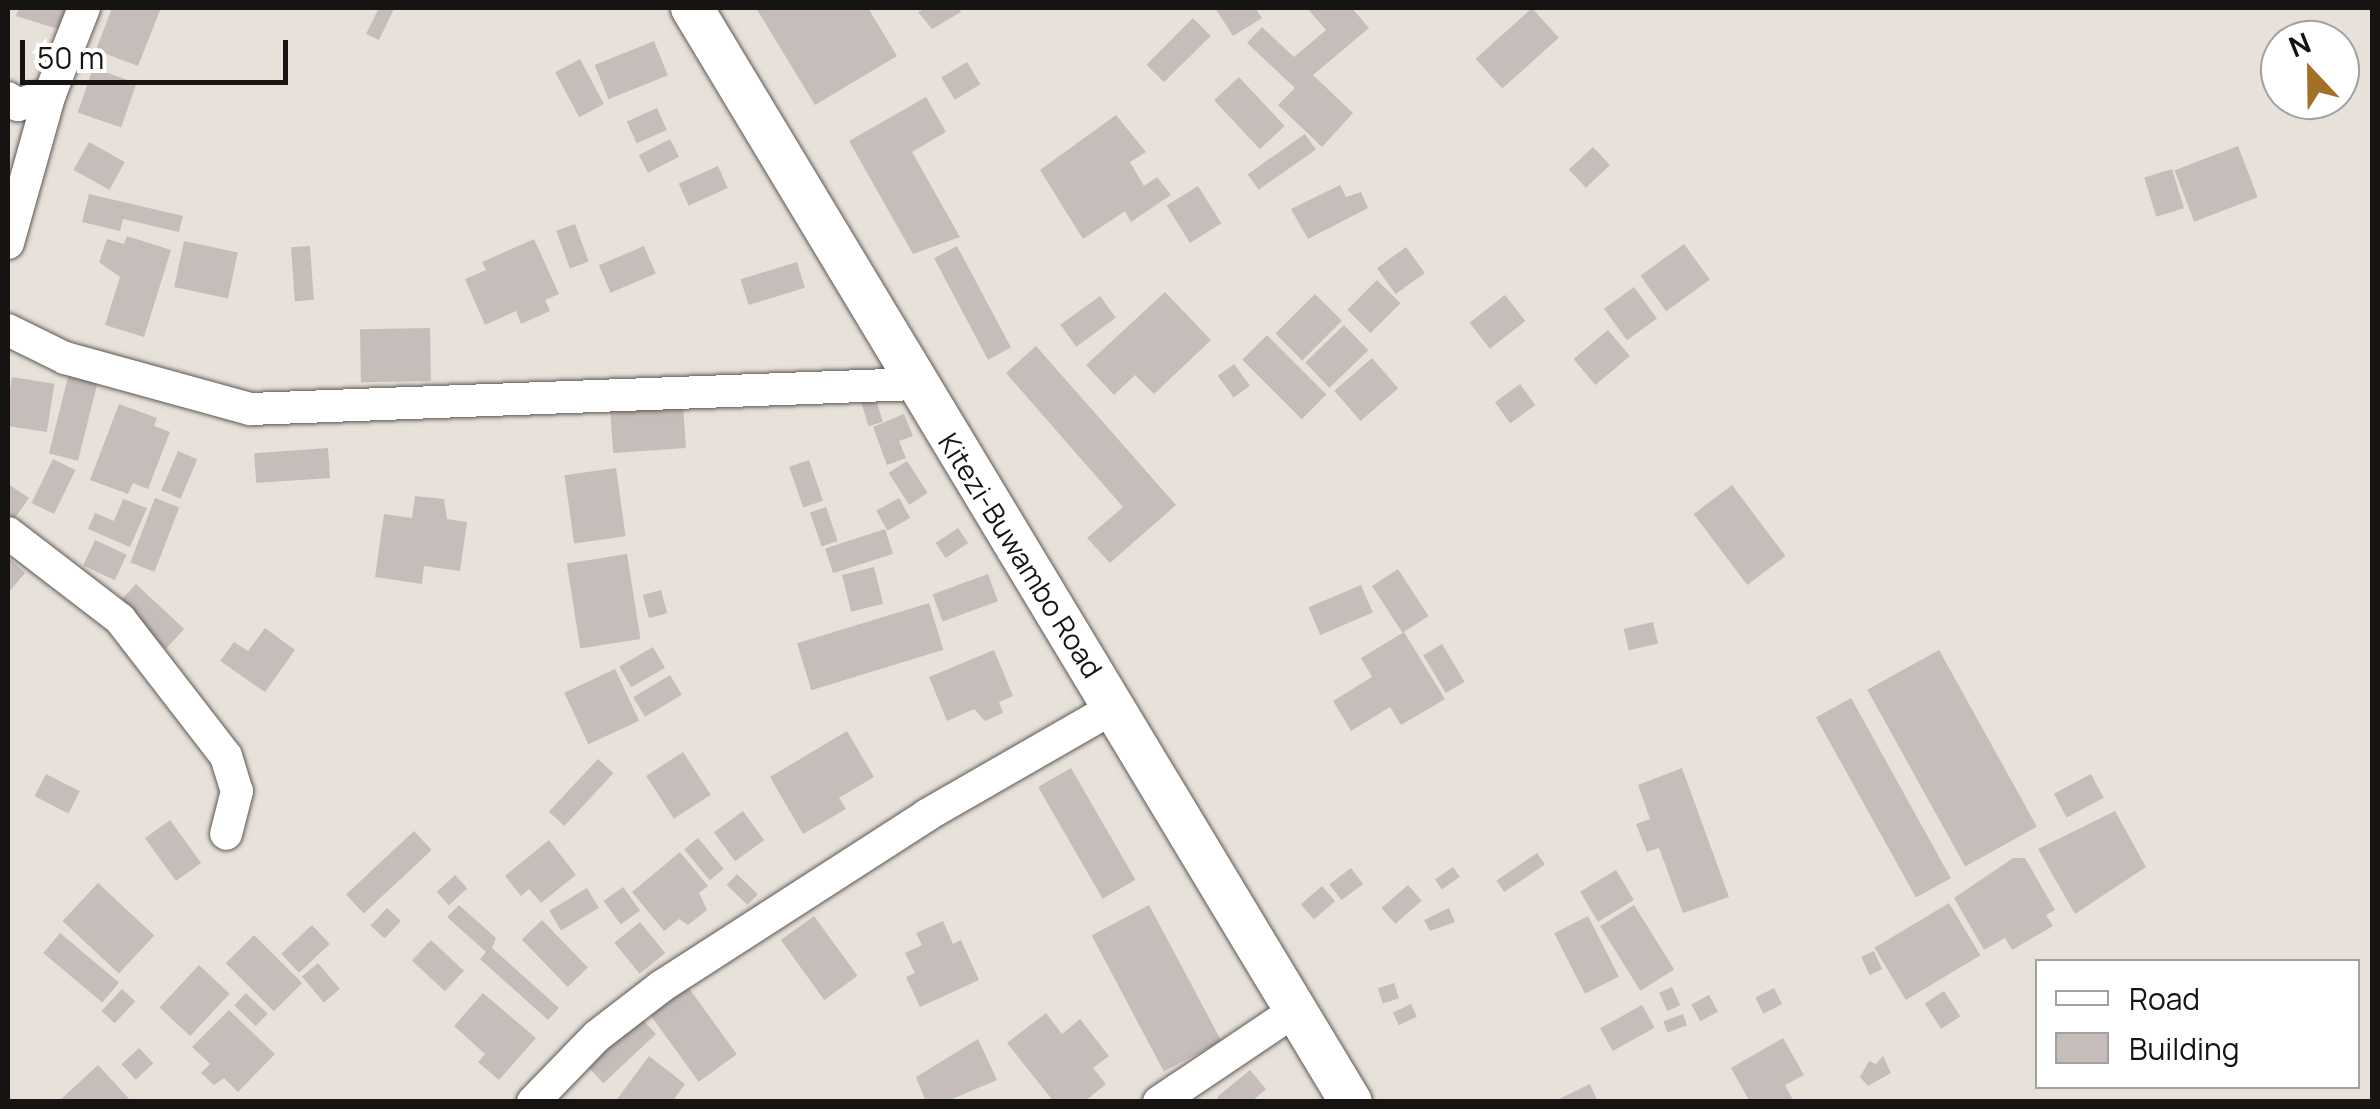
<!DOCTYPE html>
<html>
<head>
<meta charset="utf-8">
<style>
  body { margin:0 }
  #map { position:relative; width:2380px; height:1109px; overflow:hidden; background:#e7e1da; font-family:Manrope,sans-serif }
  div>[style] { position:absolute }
  .building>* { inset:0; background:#c6bdba; transform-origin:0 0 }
  .roads { filter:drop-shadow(0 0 2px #5e5853) drop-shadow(0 0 2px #5e5853) }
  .minor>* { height:32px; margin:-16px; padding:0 16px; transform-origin:16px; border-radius:16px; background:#fff }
  .tertiary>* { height:42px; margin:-21px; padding:0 21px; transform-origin:21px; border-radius:21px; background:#fff }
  span { translate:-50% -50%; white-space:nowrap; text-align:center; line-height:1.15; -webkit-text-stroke:8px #fff; paint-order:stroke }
  .street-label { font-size:28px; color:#161311 }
  .frame { position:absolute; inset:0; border:10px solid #161311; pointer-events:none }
  .legend { position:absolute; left:2035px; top:959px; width:325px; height:130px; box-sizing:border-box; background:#fff; border:2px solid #a2a1a0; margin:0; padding:12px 18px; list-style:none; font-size:30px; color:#161311 }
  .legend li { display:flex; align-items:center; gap:20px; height:50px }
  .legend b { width:50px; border:2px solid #a2a1a0 }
  .north { position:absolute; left:2260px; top:20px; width:100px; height:100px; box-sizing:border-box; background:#fff; border:2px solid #a2a1a0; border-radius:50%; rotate:338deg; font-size:28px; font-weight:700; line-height:40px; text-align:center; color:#161311 }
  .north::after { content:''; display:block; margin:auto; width:35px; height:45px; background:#a37027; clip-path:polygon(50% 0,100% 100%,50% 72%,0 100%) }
  .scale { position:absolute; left:20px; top:40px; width:268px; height:45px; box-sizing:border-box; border:5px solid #161311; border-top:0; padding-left:12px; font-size:30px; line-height:35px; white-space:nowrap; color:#161311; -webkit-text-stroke:8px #fff; paint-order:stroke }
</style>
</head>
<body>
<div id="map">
  <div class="building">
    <i style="clip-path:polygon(19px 8px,66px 8px,58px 29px,16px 16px)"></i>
    <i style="clip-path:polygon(112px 8px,161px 8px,138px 66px,96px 50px)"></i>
    <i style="clip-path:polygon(379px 8px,394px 9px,379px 40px,366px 34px)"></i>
    <i style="clip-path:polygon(756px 8px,868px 8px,897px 56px,815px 105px)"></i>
    <i style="clip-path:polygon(926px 8px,959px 8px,961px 12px,932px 29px,918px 12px)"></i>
    <i style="clip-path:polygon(1215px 8px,1255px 8px,1262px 18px,1233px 36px)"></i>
    <i style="clip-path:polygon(1307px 8px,1352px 8px,1369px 28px,1313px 75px,1353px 113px,1322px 147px,1278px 105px,1295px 88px,1247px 43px,1262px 27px,1294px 57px,1326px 30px)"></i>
    <i style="left:1532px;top:8px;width:40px;height:76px;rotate:48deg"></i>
    <i style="left:1193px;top:18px;width:25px;height:66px;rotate:45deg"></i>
    <i style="left:654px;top:41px;width:37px;height:64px;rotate:68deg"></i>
    <i style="left:580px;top:59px;width:51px;height:28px;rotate:62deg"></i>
    <i style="left:967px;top:62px;width:26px;height:30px;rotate:59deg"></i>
    <i style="left:93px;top:68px;width:46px;height:47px;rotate:19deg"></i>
    <i style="left:1239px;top:77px;width:67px;height:34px;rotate:47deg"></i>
    <i style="clip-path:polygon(926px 97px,946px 132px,912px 152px,960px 237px,913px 254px,849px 141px)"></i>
    <i style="left:657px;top:108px;width:24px;height:33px;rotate:66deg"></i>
    <i style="clip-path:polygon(1116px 115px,1146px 152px,1130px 162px,1144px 186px,1157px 177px,1171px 195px,1131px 222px,1125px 211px,1083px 239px,1040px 170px)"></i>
    <i style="left:1305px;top:134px;width:19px;height:70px;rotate:55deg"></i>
    <i style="left:670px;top:139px;width:20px;height:35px;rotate:63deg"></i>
    <i style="left:89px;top:142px;width:41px;height:32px;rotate:29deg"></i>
    <i style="left:2238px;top:146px;width:55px;height:68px;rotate:69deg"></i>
    <i style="left:1593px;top:147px;width:25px;height:33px;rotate:47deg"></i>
    <i style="left:718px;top:166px;width:24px;height:43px;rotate:66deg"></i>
    <i style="left:2172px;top:169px;width:41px;height:29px;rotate:73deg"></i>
    <i style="clip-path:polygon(1340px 185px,1346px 197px,1361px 192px,1368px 208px,1308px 239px,1291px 209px)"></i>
    <i style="left:1198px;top:186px;width:44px;height:37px;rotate:58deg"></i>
    <i style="clip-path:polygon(89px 194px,183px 216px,179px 232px,123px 219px,120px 231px,82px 222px)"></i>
    <i style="left:575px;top:224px;width:40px;height:20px;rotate:70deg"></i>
    <i style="clip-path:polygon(127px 236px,171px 250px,144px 337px,105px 325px,120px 277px,99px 262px,107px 239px,124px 244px)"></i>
    <i style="clip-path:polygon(534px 239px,559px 294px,545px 300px,550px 311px,521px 324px,516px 311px,485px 325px,465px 279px,486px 270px,482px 262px)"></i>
    <i style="left:184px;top:241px;width:55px;height:47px;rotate:12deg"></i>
    <i style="left:1684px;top:244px;width:44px;height:54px;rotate:54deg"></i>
    <i style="left:310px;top:246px;width:54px;height:19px;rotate:86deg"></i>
    <i style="left:644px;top:246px;width:30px;height:49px;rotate:67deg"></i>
    <i style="left:957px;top:246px;width:115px;height:26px;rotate:62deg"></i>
    <i style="left:1406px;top:247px;width:32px;height:36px;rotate:54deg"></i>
    <i style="left:797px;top:262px;width:27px;height:59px;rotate:73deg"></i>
    <i style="left:1377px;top:280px;width:33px;height:42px;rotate:45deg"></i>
    <i style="left:1634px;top:287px;width:39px;height:37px;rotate:54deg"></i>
    <i style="clip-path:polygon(1165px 292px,1211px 340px,1154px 394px,1135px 375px,1114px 395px,1086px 365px)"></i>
    <i style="left:1315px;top:294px;width:38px;height:56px;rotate:45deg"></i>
    <i style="left:1505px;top:295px;width:33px;height:45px;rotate:52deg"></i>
    <i style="left:1100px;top:296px;width:27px;height:49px;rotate:54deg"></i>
    <i style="left:1344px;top:325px;width:35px;height:54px;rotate:46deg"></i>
    <i style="left:430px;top:328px;width:53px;height:70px;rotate:89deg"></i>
    <i style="left:1608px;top:330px;width:34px;height:45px;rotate:50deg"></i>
    <i style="left:1267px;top:335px;width:84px;height:35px;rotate:45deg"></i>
    <i style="clip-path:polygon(1036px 346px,1176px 505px,1110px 563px,1087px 538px,1123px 507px,1006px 373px)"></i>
    <i style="left:1372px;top:358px;width:40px;height:50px;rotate:49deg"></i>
    <i style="left:1234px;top:364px;width:27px;height:20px;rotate:54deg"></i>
    <i style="left:69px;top:373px;width:30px;height:83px;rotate:14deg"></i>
    <i style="left:12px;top:377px;width:43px;height:49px;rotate:9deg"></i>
    <i style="left:1520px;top:384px;width:26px;height:31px;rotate:54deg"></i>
    <i style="left:875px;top:396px;width:27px;height:15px;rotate:73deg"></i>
    <i style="clip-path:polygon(119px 404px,157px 418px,154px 426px,170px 432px,148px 489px,133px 483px,128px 494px,90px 480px)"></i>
    <i style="left:683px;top:405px;width:43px;height:73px;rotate:86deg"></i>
    <i style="clip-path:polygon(904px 414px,913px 436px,899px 441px,906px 458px,887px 465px,873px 427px)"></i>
    <i style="left:328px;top:448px;width:30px;height:74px;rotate:86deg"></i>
    <i style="left:178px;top:451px;width:21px;height:43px;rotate:23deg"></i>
    <i style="left:53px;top:459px;width:25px;height:49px;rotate:26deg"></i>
    <i style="left:809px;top:460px;width:43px;height:21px;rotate:71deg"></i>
    <i style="left:907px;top:461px;width:38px;height:22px;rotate:57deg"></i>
    <i style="left:616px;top:468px;width:69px;height:52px;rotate:82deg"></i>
    <i style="clip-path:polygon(8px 484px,29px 498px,12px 522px,8px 519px)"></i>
    <i style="left:1732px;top:485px;width:89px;height:48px;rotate:53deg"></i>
    <i style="clip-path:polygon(415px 496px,444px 499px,447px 519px,467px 522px,460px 571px,424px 566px,422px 584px,375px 577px,384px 514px,412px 518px)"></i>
    <i style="left:155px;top:498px;width:26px;height:69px;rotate:21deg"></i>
    <i style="left:899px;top:498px;width:23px;height:26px;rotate:61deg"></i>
    <i style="clip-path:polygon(123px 499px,147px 508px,130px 547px,88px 529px,95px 513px,114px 521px)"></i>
    <i style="left:826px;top:507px;width:36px;height:17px;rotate:71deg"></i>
    <i style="left:958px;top:528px;width:18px;height:27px;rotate:56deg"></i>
    <i style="left:885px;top:529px;width:26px;height:63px;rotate:72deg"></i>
    <i style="left:95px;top:540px;width:35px;height:28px;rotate:25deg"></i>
    <i style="left:627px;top:554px;width:86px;height:61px;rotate:81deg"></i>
    <i style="clip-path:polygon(8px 557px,25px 573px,8px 593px)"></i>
    <i style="left:874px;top:567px;width:38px;height:33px;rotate:76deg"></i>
    <i style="left:1398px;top:569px;width:56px;height:31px;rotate:57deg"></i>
    <i style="left:988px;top:574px;width:29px;height:59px;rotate:70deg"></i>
    <i style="left:136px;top:584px;width:66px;height:27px;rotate:43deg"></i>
    <i style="left:1361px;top:585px;width:30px;height:57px;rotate:67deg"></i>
    <i style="left:661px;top:590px;width:24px;height:19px;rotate:75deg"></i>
    <i style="left:929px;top:603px;width:49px;height:138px;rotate:73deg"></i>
    <i style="left:1653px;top:622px;width:22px;height:30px;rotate:77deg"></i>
    <i style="clip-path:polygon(265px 628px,295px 650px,265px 692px,220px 661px,234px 642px,248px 651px)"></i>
    <i style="clip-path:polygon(1404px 632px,1445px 699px,1401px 725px,1390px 707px,1351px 731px,1333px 701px,1372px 677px,1361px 658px)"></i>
    <i style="left:1442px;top:644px;width:44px;height:22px;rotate:59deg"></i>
    <i style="left:653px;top:647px;width:24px;height:39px;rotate:60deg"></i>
    <i style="clip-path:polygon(994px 650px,1013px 696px,999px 702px,1003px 713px,985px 721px,974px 709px,947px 721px,929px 677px)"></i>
    <i style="left:1939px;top:650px;width:202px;height:82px;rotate:61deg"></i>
    <i style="left:615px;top:669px;width:57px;height:56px;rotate:65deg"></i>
    <i style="left:670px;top:675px;width:23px;height:43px;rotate:59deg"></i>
    <i style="left:1851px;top:698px;width:206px;height:40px;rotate:61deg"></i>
    <i style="clip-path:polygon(847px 731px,874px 777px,839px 798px,846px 809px,803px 834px,770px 777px)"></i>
    <i style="left:683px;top:752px;width:51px;height:44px;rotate:57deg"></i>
    <i style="left:598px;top:759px;width:21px;height:72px;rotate:43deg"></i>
    <i style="left:1071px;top:768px;width:129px;height:38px;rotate:60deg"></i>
    <i style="clip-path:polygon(1682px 768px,1729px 897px,1683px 913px,1659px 848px,1647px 852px,1636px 824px,1650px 819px,1638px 785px)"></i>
    <i style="left:46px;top:774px;width:38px;height:25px;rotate:27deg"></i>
    <i style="left:2091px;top:774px;width:27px;height:42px;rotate:62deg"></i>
    <i style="left:743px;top:811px;width:36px;height:36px;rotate:54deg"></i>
    <i style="clip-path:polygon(2115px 811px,2146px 867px,2075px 914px,2038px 849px)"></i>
    <i style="left:170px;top:820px;width:53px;height:31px;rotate:54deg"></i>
    <i style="left:414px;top:831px;width:26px;height:93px;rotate:47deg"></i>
    <i style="left:698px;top:838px;width:40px;height:18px;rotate:50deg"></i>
    <i style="clip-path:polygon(549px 840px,576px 875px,541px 903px,529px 889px,521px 896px,505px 876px)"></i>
    <i style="clip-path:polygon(680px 852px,708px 886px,699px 893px,707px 910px,688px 925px,679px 919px,664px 931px,632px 892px)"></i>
    <i style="left:1537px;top:853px;width:14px;height:49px;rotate:56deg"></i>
    <i style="clip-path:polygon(2013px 858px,2025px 858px,2055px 910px,2046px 915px,2053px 926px,2012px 950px,2005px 938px,1984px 950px,1954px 898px)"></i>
    <i style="left:1453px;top:867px;width:12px;height:22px;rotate:55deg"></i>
    <i style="left:1351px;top:868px;width:20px;height:27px;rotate:53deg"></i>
    <i style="left:1616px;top:870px;width:35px;height:42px;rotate:59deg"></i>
    <i style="left:737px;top:874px;width:29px;height:15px;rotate:44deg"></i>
    <i style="left:455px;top:875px;width:18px;height:25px;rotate:47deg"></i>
    <i style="left:98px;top:883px;width:77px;height:52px;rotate:43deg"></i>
    <i style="left:1408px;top:885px;width:21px;height:35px;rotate:49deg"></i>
    <i style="left:1322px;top:886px;width:20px;height:28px;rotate:49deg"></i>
    <i style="left:623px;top:887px;width:29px;height:24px;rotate:54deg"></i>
    <i style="left:587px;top:888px;width:23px;height:44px;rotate:59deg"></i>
    <i style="left:1949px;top:903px;width:61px;height:87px;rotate:59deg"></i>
    <i style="clip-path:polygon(459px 905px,496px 938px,492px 948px,559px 1008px,548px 1020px,480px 959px,486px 952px,447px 917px)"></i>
    <i style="left:1149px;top:905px;width:154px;height:65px;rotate:62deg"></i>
    <i style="left:1634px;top:905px;width:76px;height:40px;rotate:58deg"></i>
    <i style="left:387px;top:908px;width:19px;height:24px;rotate:43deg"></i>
    <i style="clip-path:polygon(1449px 908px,1455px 922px,1430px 931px,1424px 920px)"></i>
    <i style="left:814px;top:916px;width:74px;height:41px;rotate:54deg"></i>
    <i style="left:1588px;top:916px;width:68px;height:38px;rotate:63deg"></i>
    <i style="left:542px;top:920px;width:66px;height:28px;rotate:46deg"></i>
    <i style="clip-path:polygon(943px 921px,953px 944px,961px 940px,979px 980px,920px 1007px,906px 977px,915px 973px,905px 953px,922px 945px,916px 933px)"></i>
    <i style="left:640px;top:922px;width:40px;height:33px;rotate:51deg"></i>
    <i style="left:312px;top:925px;width:26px;height:42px;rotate:47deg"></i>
    <i style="left:60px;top:933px;width:77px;height:26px;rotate:40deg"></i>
    <i style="left:254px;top:935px;width:68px;height:40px;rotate:45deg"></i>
    <i style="left:431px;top:940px;width:45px;height:28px;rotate:43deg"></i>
    <i style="left:1874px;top:951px;width:20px;height:14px;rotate:66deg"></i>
    <i style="left:318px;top:963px;width:34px;height:21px;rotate:50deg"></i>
    <i style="left:199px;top:965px;width:42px;height:58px;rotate:43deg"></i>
    <i style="left:1394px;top:983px;width:16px;height:17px;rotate:72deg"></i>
    <i style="left:688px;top:987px;width:83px;height:47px;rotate:54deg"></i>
    <i style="left:1672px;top:987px;width:20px;height:14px;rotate:66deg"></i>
    <i style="left:1774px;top:988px;width:18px;height:21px;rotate:63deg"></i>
    <i style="left:122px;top:989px;width:18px;height:30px;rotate:43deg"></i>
    <i style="left:1944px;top:991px;width:30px;height:23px;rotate:57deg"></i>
    <i style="left:246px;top:993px;width:30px;height:17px;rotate:44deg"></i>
    <i style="clip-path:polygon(483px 993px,536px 1038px,499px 1080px,478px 1062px,485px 1054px,454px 1026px)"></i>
    <i style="left:1709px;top:995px;width:19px;height:20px;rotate:62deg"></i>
    <i style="left:1411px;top:1004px;width:14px;height:20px;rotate:65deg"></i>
    <i style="left:1642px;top:1005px;width:26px;height:48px;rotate:61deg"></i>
    <i style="clip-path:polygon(229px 1010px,275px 1054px,238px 1092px,224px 1078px,214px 1085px,201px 1073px,210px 1064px,192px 1047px)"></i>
    <i style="clip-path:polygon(1046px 1013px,1062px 1034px,1080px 1019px,1109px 1056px,1093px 1068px,1106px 1084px,1084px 1102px,1054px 1102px,1007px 1043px)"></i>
    <i style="left:1683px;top:1014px;width:12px;height:21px;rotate:70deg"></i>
    <i style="left:641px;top:1018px;width:22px;height:72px;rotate:47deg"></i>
    <i style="clip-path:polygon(1783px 1038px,1804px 1075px,1785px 1085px,1794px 1102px,1750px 1102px,1731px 1068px)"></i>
    <i style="clip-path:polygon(978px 1039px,997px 1080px,945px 1102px,926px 1102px,916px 1077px)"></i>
    <i style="left:139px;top:1048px;width:21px;height:24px;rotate:47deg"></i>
    <i style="clip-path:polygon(649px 1056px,685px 1084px,672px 1102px,615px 1102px)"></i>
    <i style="clip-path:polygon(1883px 1056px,1891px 1073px,1868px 1086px,1860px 1077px,1869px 1061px,1876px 1064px)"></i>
    <i style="clip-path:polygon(98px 1065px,132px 1102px,58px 1102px)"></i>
    <i style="clip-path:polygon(1250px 1070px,1266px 1089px,1251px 1102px,1221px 1102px,1217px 1097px)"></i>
    <i style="clip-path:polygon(1590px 1084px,1598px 1102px,1553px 1102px)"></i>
  </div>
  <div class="roads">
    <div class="minor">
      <i style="left:8px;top:98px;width:12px;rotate:35deg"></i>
      <i style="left:18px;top:105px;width:34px;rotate:-19deg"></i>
      <i style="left:8px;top:243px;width:155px;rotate:-74.3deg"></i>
      <i style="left:50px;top:94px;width:92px;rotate:-68.4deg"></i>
      <i style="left:8px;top:330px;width:64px;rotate:26.2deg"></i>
      <i style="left:65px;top:358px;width:192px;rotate:15.4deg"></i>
      <i style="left:250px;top:409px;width:665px;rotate:-2.15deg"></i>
      <i style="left:8px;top:533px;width:141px;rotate:37.5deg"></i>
      <i style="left:120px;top:619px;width:173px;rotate:52.3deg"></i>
      <i style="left:226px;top:756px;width:37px;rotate:73deg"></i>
      <i style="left:237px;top:791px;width:44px;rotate:104.3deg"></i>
      <i style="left:533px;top:1102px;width:92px;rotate:-45.9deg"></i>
      <i style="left:597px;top:1036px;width:82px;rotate:-37.6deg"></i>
      <i style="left:662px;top:986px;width:315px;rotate:-32.8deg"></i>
      <i style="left:927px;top:815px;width:217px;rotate:-29.9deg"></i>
      <i style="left:1159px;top:1102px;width:165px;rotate:-33.9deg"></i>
    </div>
    <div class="tertiary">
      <i style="left:692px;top:8px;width:1277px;rotate:58.94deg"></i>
    </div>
  </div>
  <div class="street-label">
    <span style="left:1021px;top:555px;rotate:58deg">Kitezi-Buwambo Road</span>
  </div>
  <div class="frame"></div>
  <ul class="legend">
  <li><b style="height:12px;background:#fff"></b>Road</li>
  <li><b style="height:28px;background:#c6bdba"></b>Building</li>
  </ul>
  <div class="north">N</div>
  <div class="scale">50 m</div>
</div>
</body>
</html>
